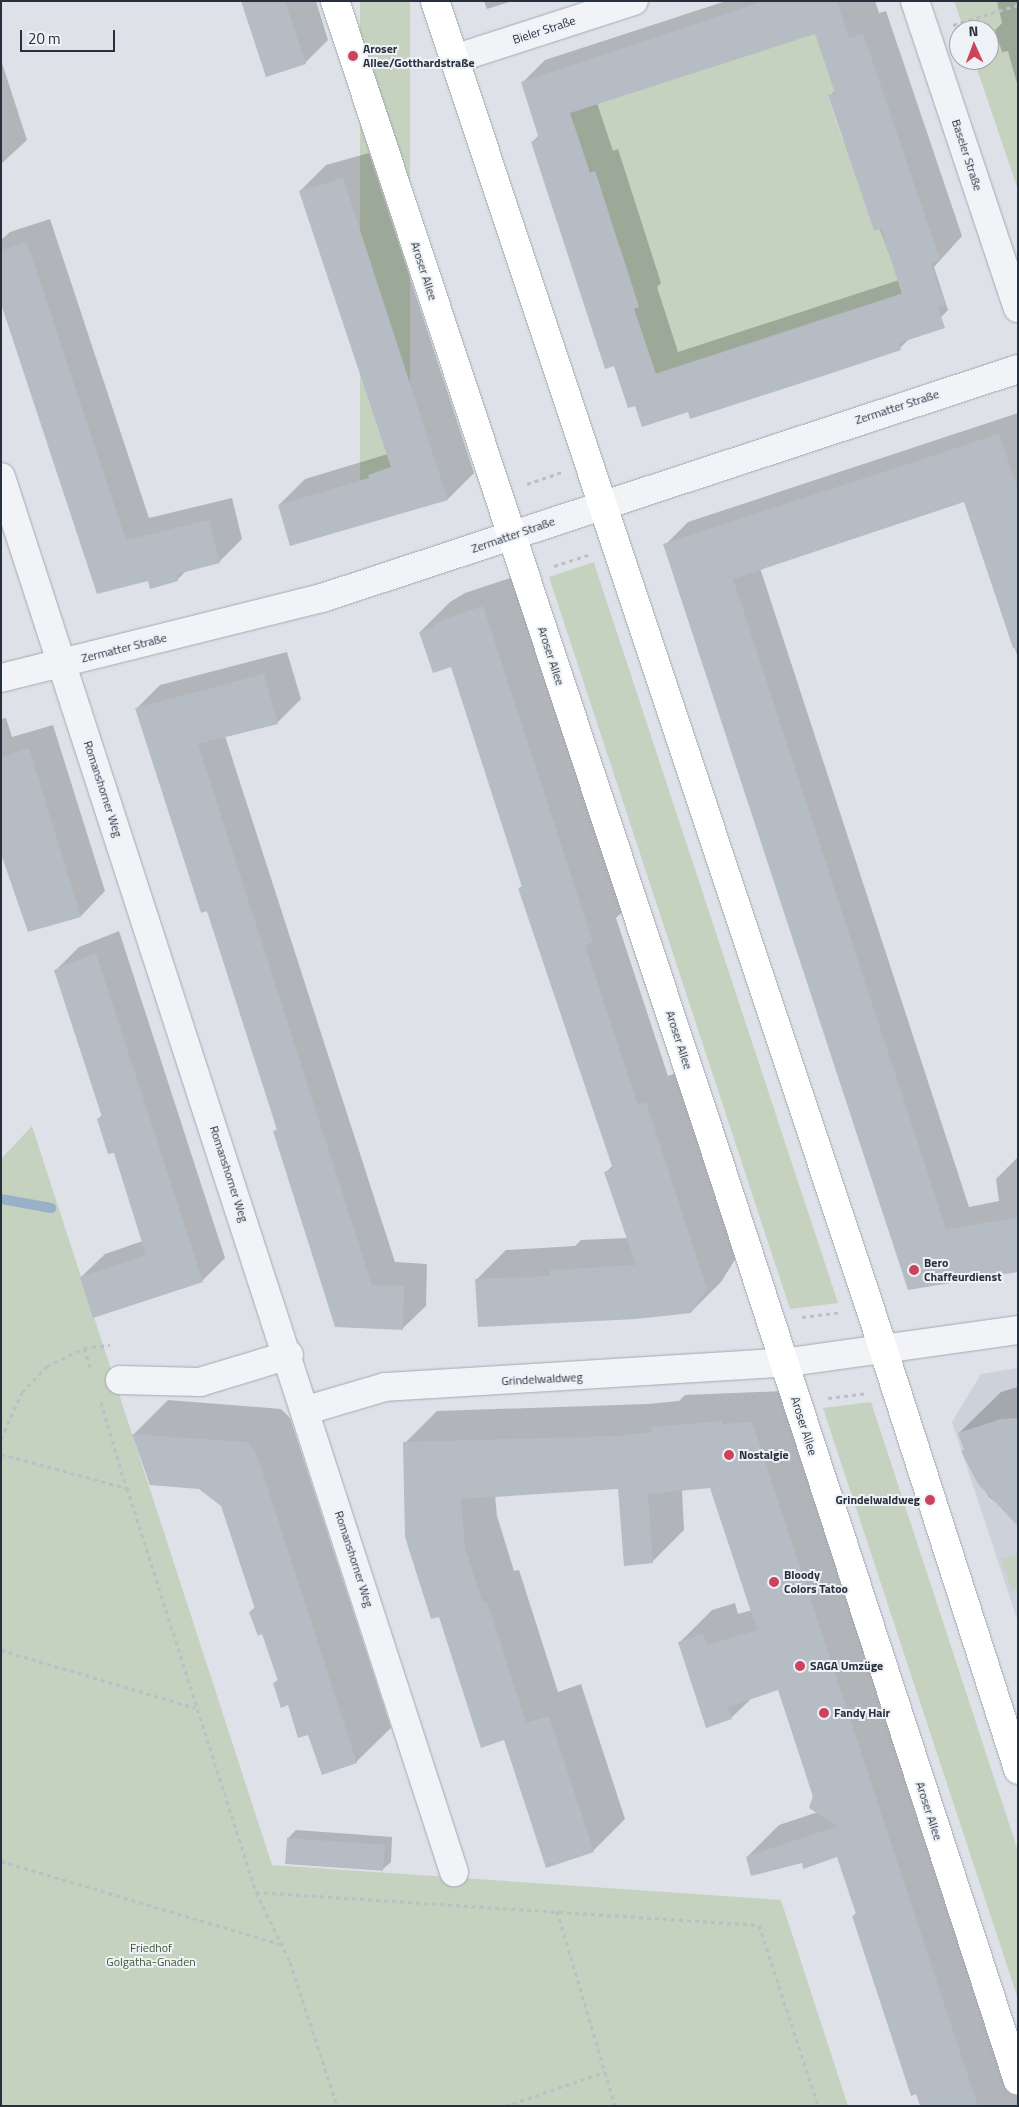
<!DOCTYPE html>
<html>
<head>
<meta charset="utf-8">
<style>
  body { margin:0 }
  #map { position:relative; width:1019px; height:2107px; overflow:hidden; background:#dee2e8; font-family:"Titillium Web",sans-serif }
  div>[style] { position:absolute }
  .built>* { inset:0; background:#ccd1da }
  .green>* { inset:0; background:#c4d2bf; transform-origin:0 0 }
  .shadow>* { inset:0; background:#0003 }
  .stream>* { height:10px; margin:-5px; padding:0 5px; transform-origin:5px; border-radius:5px; background:#99b1c8 }
  .building>* { inset:0; background:#b6bcc4; transform-origin:0 0 }
  .path>* { height:3px; margin-top:-1.5px; transform-origin:0; background:repeating-linear-gradient(90deg,#bcc0c6 0 4px,transparent 0 8px) }
  .roads { filter:drop-shadow(0 0 1px #a3a9b2) drop-shadow(0 0 1px #a3a9b2) }
  .minor>* { height:28px; margin:-14px; padding:0 14px; transform-origin:14px; border-radius:14px; background:#f1f3f6 }
  .secondary>* { height:28px; margin:-14px; padding:0 14px; transform-origin:14px; border-radius:14px; background:#fff }
  .dots>* { width:14px; height:14px; translate:-50% -50%; box-sizing:border-box; border:2px solid #eef1f5; border-radius:50% }
  span { translate:-50% -50%; white-space:nowrap; text-align:center; line-height:1.15; -webkit-text-stroke:4px #eef1f5; paint-order:stroke }
  .street-label { font-size:12px; color:#27303e }
  .poi-label { font-size:12px; color:#27303e; font-weight:700 }
  .left { translate:0 -50%; text-align:left }
  .right { translate:-100% -50%; text-align:right }
  .park-label { font-size:12px; color:#3d5a35 }
  .frame { position:absolute; inset:0; border:2px solid #27303e; pointer-events:none }
  .north { position:absolute; left:949px; top:20px; width:50px; height:50px; box-sizing:border-box; background:#eef1f5; border:1px solid #9ea4ac; border-radius:50%; rotate:358deg; font-size:14px; font-weight:700; line-height:20px; text-align:center; color:#27303e }
  .north::after { content:''; display:block; margin:auto; width:18px; height:22px; background:#cd435b; clip-path:polygon(50% 0,100% 100%,50% 72%,0 100%) }
  .scale { position:absolute; left:20px; top:30px; width:95px; height:22px; box-sizing:border-box; border:2px solid #27303e; border-top:0; padding-left:6px; font-size:15px; line-height:18px; white-space:nowrap; color:#27303e; -webkit-text-stroke:4px #eef1f5; paint-order:stroke }
</style>
</head>
<body>
<div id="map">
  <div class="built">
    <i style="clip-path:polygon(1018px 1368px,1018px 1622px,952px 1422px,981px 1374px)"></i>
  </div>
  <div class="green">
    <i style="left:360px;top:1px;width:50px;height:502px"></i>
    <i style="clip-path:polygon(954px 1px,1018px 1px,1018px 190px,974px 60px,989px 60px,989px 30px,964px 30px)"></i>
    <i style="clip-path:polygon(819px 32px,835px 93px,828px 96px,843px 141px,851px 139px,854px 171px,874px 231px,881px 229px,906px 292px,654px 374px,634px 309px,639px 307px,620px 247px,615px 248px,605px 219px,610px 217px,595px 171px,590px 173px,575px 128px,566px 114px)"></i>
    <i style="clip-path:polygon(594px 562px,595px 566px,838px 1303px,790px 1309px,549px 577px)"></i>
    <i style="clip-path:polygon(32px 1126px,272px 1865px,781px 1900px,848px 2106px,1px 2106px,1px 1159px)"></i>
    <i style="clip-path:polygon(871px 1402px,1018px 1851px,1018px 1999px,823px 1408px)"></i>
    <i style="clip-path:polygon(1018px 1554px,1018px 1588px,1012px 1590px,1001px 1559px)"></i>
  </div>
  <div class="shadow">
    <i style="clip-path:polygon(242px 1px,316px 1px,328px 40px,305px 63px)"></i>
    <i style="clip-path:polygon(484px 1px,512px 1px,487px 9px)"></i>
    <i style="clip-path:polygon(evenodd,726px 1px,875px 1px,879px 13px,886px 11px,962px 236px,934px 267px,948px 310px,926px 333px,911px 337px,900px 348px,643px 425px,532px 142px,539px 135px,522px 83px,545px 60px,726px 1px,816px 32px,836px 90px,830px 96px,899px 280px,678px 352px,657px 287px,661px 283px,618px 149px,613px 151px,597px 103px,816px 32px)"></i>
    <i style="clip-path:polygon(997px 1px,1018px 1px,1018px 87px,1008px 51px,1002px 52px,995px 30px,1002px 23px)"></i>
    <i style="clip-path:polygon(1px 60px,27px 140px,1px 164px)"></i>
    <i style="clip-path:polygon(369px 153px,474px 473px,448px 499px,291px 545px,279px 505px,305px 479px,388px 454px,300px 191px,326px 165px)"></i>
    <i style="clip-path:polygon(50px 219px,149px 518px,232px 498px,242px 539px,219px 562px,187px 570px,177px 580px,149px 579px,98px 593px,1px 300px,1px 240px,10px 232px)"></i>
    <i style="clip-path:polygon(1018px 413px,1018px 658px,965px 500px,760px 568px,969px 1207px,999px 1201px,996px 1179px,1018px 1157px,1018px 1270px,909px 1289px,665px 545px,688px 522px)"></i>
    <i style="clip-path:polygon(513px 577px,623px 911px,616px 918px,668px 1076px,676px 1073px,736px 1258px,721px 1282px,691px 1312px,476px 1280px,506px 1250px,575px 1246px,581px 1240px,628px 1238px,606px 1172px,613px 1165px,519px 889px,523px 885px,452px 665px,420px 632px,450px 602px,465px 593px)"></i>
    <i style="clip-path:polygon(287px 652px,301px 699px,278px 722px,225px 736px,395px 1262px,427px 1264px,426px 1306px,402px 1329px,336px 1326px,274px 1132px,278px 1128px,207px 910px,137px 708px,160px 685px)"></i>
    <i style="clip-path:polygon(6px 718px,12px 737px,53px 725px,105px 891px,81px 916px,28px 931px,1px 849px,1px 719px)"></i>
    <i style="clip-path:polygon(119px 931px,225px 1258px,202px 1281px,81px 1277px,105px 1254px,143px 1241px,114px 1151px,98px 1119px,102px 1115px,56px 970px,79px 947px)"></i>
    <i style="clip-path:polygon(1018px 1387px,1018px 1519px,989px 1497px,968px 1463px,959px 1433px,1001px 1392px)"></i>
    <i style="clip-path:polygon(784px 1391px,1018px 2099px,1018px 2106px,921px 2106px,853px 1916px,857px 1912px,838px 1856px,802px 1861px,747px 1857px,779px 1825px,818px 1812px,778px 1688px,752px 1698px,731px 1718px,680px 1642px,712px 1610px,735px 1603px,738px 1614px,752px 1610px,711px 1487px,682px 1490px,684px 1530px,652px 1562px,619px 1487px,495px 1495px,497px 1516px,514px 1571px,519px 1570px,558px 1692px,581px 1684px,625px 1819px,593px 1851px,547px 1866px,405px 1443px,437px 1411px,647px 1404px,679px 1401px,685px 1395px)"></i>
    <i style="clip-path:polygon(168px 1400px,281px 1409px,290px 1418px,391px 1728px,356px 1762px,309px 1733px,274px 1683px,279px 1679px,263px 1632px,250px 1612px,255px 1607px,222px 1506px,199px 1487px,150px 1484px,134px 1434px)"></i>
    <i style="clip-path:polygon(296px 1830px,392px 1837px,391px 1862px,383px 1869px,288px 1838px)"></i>
  </div>
  <div class="stream">
    <i style="left:1px;top:1199px;width:51px;rotate:10.2deg"></i>
  </div>
  <div class="building">
    <i style="clip-path:polygon(241px 1px,285px 1px,306px 64px,266px 77px)"></i>
    <i style="clip-path:polygon(evenodd,764px 1px,837px 1px,849px 38px,863px 33px,940px 260px,931px 263px,945px 305px,938px 307px,945px 328px,899px 343px,901px 350px,826px 375px,690px 419px,688px 412px,642px 427px,635px 406px,628px 408px,614px 366px,605px 369px,531px 142px,539px 139px,521px 82px,764px 1px,815px 34px,835px 93px,828px 95px,844px 142px,874px 231px,881px 229px,902px 294px,656px 374px,634px 309px,639px 307px,595px 171px,590px 173px,570px 113px,815px 34px)"></i>
    <i style="clip-path:polygon(343px 178px,448px 500px,290px 546px,278px 505px,369px 478px,368px 475px,391px 467px,299px 191px)"></i>
    <i style="clip-path:polygon(27px 242px,126px 540px,209px 520px,220px 563px,177px 574px,178px 581px,150px 589px,148px 581px,97px 594px,1px 304px,1px 250px)"></i>
    <i style="clip-path:polygon(999px 434px,1018px 490px,1018px 647px,1013px 648px,964px 502px,733px 579px,946px 1229px,1018px 1217px,1018px 1272px,908px 1290px,663px 544px)"></i>
    <i style="clip-path:polygon(483px 606px,593px 942px,585px 945px,638px 1105px,646px 1102px,707px 1289px,691px 1313px,636px 1319px,478px 1327px,475px 1279px,550px 1276px,550px 1270px,636px 1265px,604px 1172px,613px 1169px,518px 888px,522px 887px,451px 667px,433px 673px,419px 632px,435px 627px,433px 623px)"></i>
    <i style="clip-path:polygon(264px 674px,278px 724px,198px 744px,372px 1285px,404px 1286px,403px 1330px,335px 1327px,273px 1131px,277px 1130px,207px 911px,201px 913px,135px 708px)"></i>
    <i style="clip-path:polygon(29px 748px,81px 917px,28px 932px,1px 854px,1px 757px)"></i>
    <i style="clip-path:polygon(96px 953px,203px 1282px,93px 1318px,80px 1277px,146px 1255px,114px 1153px,108px 1154px,97px 1119px,102px 1117px,54px 970px)"></i>
    <i style="clip-path:polygon(1018px 1418px,1018px 1526px,978px 1484px,961px 1451px,964px 1450px,958px 1433px,1001px 1419px)"></i>
    <i style="clip-path:polygon(722px 1421px,722px 1424px,752px 1422px,978px 2106px,920px 2106px,916px 2094px,911px 2096px,852px 1916px,856px 1914px,837px 1857px,803px 1869px,802px 1863px,751px 1876px,746px 1857px,838px 1826px,809px 1808px,813px 1796px,778px 1690px,728px 1707px,732px 1719px,706px 1728px,678px 1642px,703px 1634px,707px 1645px,757px 1630px,710px 1488px,648px 1494px,653px 1563px,624px 1566px,618px 1489px,461px 1499px,465px 1548px,483px 1603px,487px 1601px,526px 1723px,549px 1716px,594px 1852px,546px 1868px,504px 1740px,481px 1748px,439px 1617px,431px 1619px,405px 1537px,403px 1442px,614px 1436px,652px 1432px,651px 1427px)"></i>
    <i style="clip-path:polygon(132px 1434px,247px 1442px,256px 1452px,357px 1763px,322px 1775px,308px 1735px,298px 1738px,288px 1705px,281px 1708px,273px 1683px,278px 1681px,262px 1634px,258px 1636px,249px 1612px,255px 1609px,221px 1506px,199px 1489px,150px 1485px)"></i>
    <i style="left:287px;top:1838px;width:98px;height:26px;rotate:4deg"></i>
  </div>
  <div class="path">
    <i style="left:953px;top:25px;width:68px;rotate:-17.1deg"></i>
    <i style="left:527px;top:484px;width:36px;rotate:-19deg"></i>
    <i style="left:554px;top:566px;width:36px;rotate:-18deg"></i>
    <i style="left:802px;top:1317px;width:38px;rotate:-7deg"></i>
    <i style="left:84px;top:1348px;width:23px;rotate:72deg"></i>
    <i style="left:828px;top:1398px;width:38px;rotate:-7deg"></i>
    <i style="left:101px;top:1402px;width:89px;rotate:73.6deg"></i>
    <i style="left:1px;top:1439px;width:51px;rotate:-65.9deg"></i>
    <i style="left:22px;top:1392px;width:36px;rotate:-46deg"></i>
    <i style="left:47px;top:1366px;width:41px;rotate:-25.9deg"></i>
    <i style="left:84px;top:1348px;width:26px;rotate:-7deg"></i>
    <i style="left:1px;top:1454px;width:131px;rotate:15.1deg"></i>
    <i style="left:127px;top:1488px;width:424px;rotate:72.3deg"></i>
    <i style="left:256px;top:1892px;width:78px;rotate:64.1deg"></i>
    <i style="left:290px;top:1962px;width:151px;rotate:71.9deg"></i>
    <i style="left:1px;top:1650px;width:203px;rotate:16.6deg"></i>
    <i style="left:1px;top:1861px;width:290px;rotate:16.6deg"></i>
    <i style="left:256px;top:1892px;width:504px;rotate:3.75deg"></i>
    <i style="left:759px;top:1925px;width:190px;rotate:71.9deg"></i>
    <i style="left:557px;top:1911px;width:203px;rotate:73.4deg"></i>
    <i style="left:505px;top:2106px;width:106px;rotate:-18.8deg"></i>
  </div>
  <div class="roads">
    <div class="minor">
      <i style="left:915px;top:1px;width:324px;rotate:71.5deg"></i>
      <i style="left:454px;top:59px;width:189px;rotate:-17.9deg"></i>
      <i style="left:1px;top:477px;width:1467px;rotate:72.01deg"></i>
      <i style="left:1px;top:678px;width:331px;rotate:-14deg"></i>
      <i style="left:322px;top:598px;width:733px;rotate:-18.21deg"></i>
      <i style="left:120px;top:1380px;width:80px;rotate:1.4deg"></i>
      <i style="left:200px;top:1382px;width:93px;rotate:-16.9deg"></i>
      <i style="left:307px;top:1410px;width:81px;rotate:-16.4deg"></i>
      <i style="left:385px;top:1387px;width:399px;rotate:-3.5deg"></i>
      <i style="left:783px;top:1363px;width:237px;rotate:-8deg"></i>
    </div>
    <div class="secondary">
      <i style="left:335px;top:1px;width:1181px;rotate:71.69deg"></i>
      <i style="left:706px;top:1122px;width:1008px;rotate:71.98deg"></i>
      <i style="left:435px;top:1px;width:1377px;rotate:71.59deg"></i>
      <i style="left:870px;top:1308px;width:485px;rotate:72.2deg"></i>
    </div>
  </div>
  <div class="dots">
    <i style="left:353px;top:56px;background:#cd435b"></i>
    <i style="left:914px;top:1270px;background:#cd435b"></i>
    <i style="left:729px;top:1455px;background:#cd435b"></i>
    <i style="left:930px;top:1500px;background:#cd435b"></i>
    <i style="left:774px;top:1582px;background:#cd435b"></i>
    <i style="left:800px;top:1666px;background:#cd435b"></i>
    <i style="left:824px;top:1713px;background:#cd435b"></i>
  </div>
  <div class="street-label">
    <span style="left:544px;top:30px;rotate:-18deg">Bieler Straße</span>
    <span style="left:967px;top:155px;rotate:72deg">Baseler Straße</span>
    <span style="left:424px;top:271px;rotate:72deg">Aroser Allee</span>
    <span style="left:897px;top:407px;rotate:-18deg">Zermatter Straße</span>
    <span style="left:513px;top:535px;rotate:-19deg">Zermatter Straße</span>
    <span style="left:124px;top:648px;rotate:-14deg">Zermatter Straße</span>
    <span style="left:551px;top:656px;rotate:72deg">Aroser Allee</span>
    <span style="left:103px;top:789px;rotate:72deg">Romanshorner Weg</span>
    <span style="left:679px;top:1040px;rotate:72deg">Aroser Allee</span>
    <span style="left:229px;top:1174px;rotate:72deg">Romanshorner Weg</span>
    <span style="left:542px;top:1379px;rotate:-3deg">Grindelwaldweg</span>
    <span style="left:804px;top:1426px;rotate:72deg">Aroser Allee</span>
    <span style="left:354px;top:1559px;rotate:72deg">Romanshorner Weg</span>
    <span style="left:929px;top:1811px;rotate:72deg">Aroser Allee</span>
  </div>
  <div class="poi-label">
    <span class="left" style="left:363px;top:56px">Aroser<br>Allee/Gotthardstraße</span>
    <span class="left" style="left:924px;top:1270px">Bero<br>Chaffeurdienst</span>
    <span class="left" style="left:739px;top:1455px">Nostalgie</span>
    <span class="right" style="left:920px;top:1500px">Grindelwaldweg</span>
    <span class="left" style="left:784px;top:1582px">Bloody<br>Colors Tatoo</span>
    <span class="left" style="left:810px;top:1666px">SAGA Umzüge</span>
    <span class="left" style="left:834px;top:1713px">Fandy Hair</span>
  </div>
  <div class="park-label">
    <span style="left:151px;top:1955px">Friedhof<br>Golgatha-Gnaden</span>
  </div>
  <div class="frame"></div>
  <div class="north">N</div>
  <div class="scale">20 m</div>
</div>
</body>
</html>
